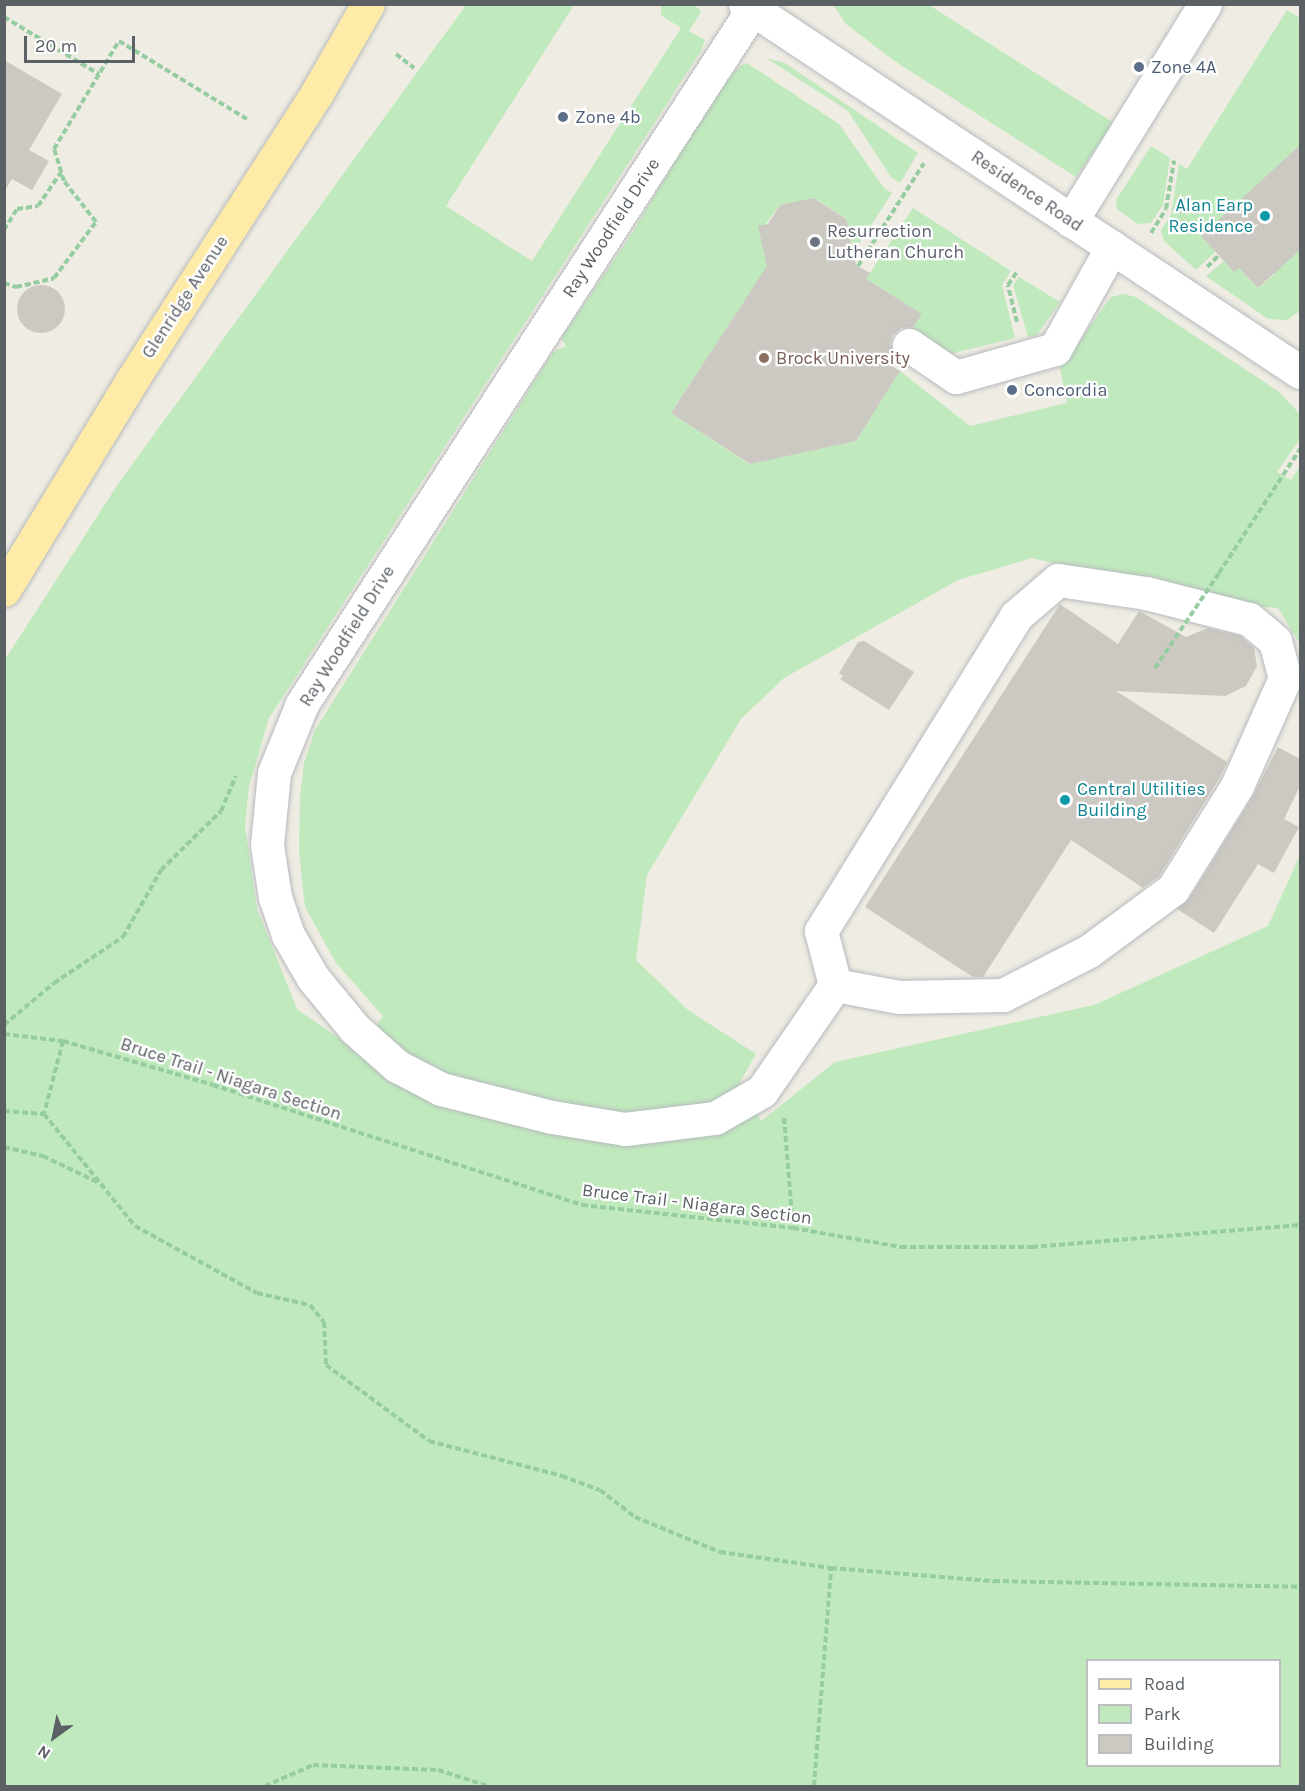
<!DOCTYPE html>
<html>
<head>
<meta charset="utf-8">
<style>
  body { margin:0 }
  #map { position:relative; width:1305px; height:1791px; overflow:hidden; background:#efece3; font-family:Karla,sans-serif }
  div>[style] { position:absolute }
  .green>* { inset:0; background:#c0eabd }
  .building>* { inset:0; background:#ccc8c2 }
  .round { border-radius:50% }
  .path>* { height:4px; margin-top:-2px; transform-origin:0; background:repeating-linear-gradient(90deg,#95cca0 0 6px,transparent 0 9px) }
  .roads { filter:drop-shadow(0 0 2px #b6babe) drop-shadow(0 0 2px #b6babe) }
  .minor>* { height:33px; margin:-16.5px; padding:0 16.5px; transform-origin:16.5px; border-radius:16.5px; background:#fff }
  .major>* { height:33px; margin:-16.5px; padding:0 16.5px; transform-origin:16.5px; border-radius:16.5px; background:#ffeba8 }
  .path-bridge>* { height:4px; margin-top:-2px; transform-origin:0; background:repeating-linear-gradient(90deg,#95cca0 0 6px,transparent 0 9px) }
  .dots>* { width:16px; height:16px; translate:-50% -50%; box-sizing:border-box; border:3px solid #fff; border-radius:50% }
  span { translate:-50% -50%; white-space:nowrap; text-align:center; line-height:1.15; -webkit-text-stroke:4.5px #fff; paint-order:stroke }
  .service-label { font-size:18px; color:#4e5e75 }
  .left { translate:0 -50%; text-align:left }
  .street-label { font-size:18px; color:#5b6065 }
  .culture-label { font-size:18px; color:#0d838f }
  .right { translate:-100% -50%; text-align:right }
  .worship-label { font-size:18px; color:#5b616d }
  .education-label { font-size:18px; color:#785e54 }
  .frame { position:absolute; inset:0; border:6px solid #5b6065; pointer-events:none }
  .legend { position:absolute; left:1086px; top:1659px; width:195px; height:108px; box-sizing:border-box; background:#fff; border:2px solid #bdbfc1; margin:0; padding:8px 10px; list-style:none; font-size:18px; color:#5b6065 }
  .legend li { display:flex; align-items:center; gap:12px; height:30px }
  .legend b { width:30px; border:2px solid #bdbfc1 }
  .north { position:absolute; left:24px; top:1707px; width:60px; height:60px; -webkit-text-stroke:4px #fff; paint-order:stroke; rotate:213deg; font-size:16px; font-weight:700; line-height:24px; text-align:center; color:#5b6065 }
  .north::after { content:''; display:block; margin:auto; width:21px; height:27px; background:#5b6065; clip-path:polygon(50% 0,100% 100%,50% 72%,0 100%) }
  .scale { position:absolute; left:24px; top:36px; width:111px; height:27px; box-sizing:border-box; border:3px solid #5b6065; border-top:0; padding-left:8px; font-size:18px; line-height:21px; white-space:nowrap; color:#5b6065; -webkit-text-stroke:4px #fff; paint-order:stroke }
</style>
</head>
<body>
<div id="map">
  <div class="green">
    <i style="clip-path:polygon(evenodd,466px 5px,574px 5px,446px 206px,532px 261px,681px 28px,661px 15px,661px 5px,693px 5px,698px 8px,701px 12px,689px 31px,705px 40px,701px 51px,269px 718px,249px 787px,245px 826px,257px 909px,297px 1009px,359px 1052px,383px 1016px,336px 963px,305px 907px,299px 852px,300px 796px,304px 763px,315px 730px,553px 352px,566px 346px,561px 338px,631px 235px,717px 91px,740px 66px,747px 63px,839px 124px,884px 188px,892px 193px,853px 253px,846px 219px,815px 198px,780px 205px,766px 224px,768px 272px,758px 280px,671px 413px,749px 464px,856px 441px,900px 371px,970px 426px,1067px 403px,1060px 368px,1111px 297px,1123px 294px,1136px 297px,1278px 391px,1300px 414px,1300px 439px,1277px 472px,1291px 480px,1300px 466px,1300px 644px,1278px 608px,1231px 605px,1032px 558px,958px 580px,784px 678px,741px 719px,647px 875px,636px 960px,688px 1010px,756px 1054px,739px 1084px,761px 1121px,835px 1062px,1094px 1005px,1268px 926px,1300px 855px,1300px 1786px,5px 1786px,4px 661px,118px 484px,466px 5px,1088px 1660px,1280px 1660px,1280px 1766px,1088px 1766px,1088px 1660px)"></i>
    <i style="clip-path:polygon(833px 5px,929px 5px,1114px 123px,1076px 177px,893px 60px,846px 24px)"></i>
    <i style="clip-path:polygon(1287px 10px,1300px 18px,1300px 145px,1282px 162px,1215px 252px,1196px 270px,1164px 241px,1161px 230px,1171px 215px,1179px 164px,1187px 169px)"></i>
    <i style="clip-path:polygon(766px 58px,785px 63px,918px 153px,900px 183px,891px 177px,848px 111px)"></i>
    <i style="clip-path:polygon(1151px 146px,1170px 158px,1163px 205px,1151px 223px,1138px 224px,1117px 209px,1116px 200px)"></i>
    <i style="clip-path:polygon(913px 208px,1011px 271px,1002px 285px,1015px 338px,950px 354px,912px 329px,921px 314px,866px 279px)"></i>
    <i style="clip-path:polygon(1300px 250px,1300px 311px,1287px 320px,1268px 319px,1206px 276px,1224px 261px,1239px 268px,1258px 288px,1275px 274px,1272px 271px)"></i>
    <i style="clip-path:polygon(1019px 277px,1060px 302px,1037px 335px,1028px 337px,1013px 285px)"></i>
  </div>
  <div class="building">
    <i style="clip-path:polygon(4px 60px,62px 94px,29px 150px,49px 161px,32px 190px,12px 179px,4px 192px)"></i>
    <i style="clip-path:polygon(1300px 145px,1300px 250px,1258px 288px,1239px 268px,1234px 272px,1201px 236px)"></i>
    <i style="clip-path:polygon(814px 198px,846px 219px,856px 265px,870px 273px,866px 279px,922px 314px,913px 327px,901px 328px,893px 335px,890px 344px,895px 356px,890px 365px,900px 371px,856px 441px,750px 464px,671px 413px,767px 266px,758px 226px,768px 224px,780px 205px)"></i>
    <i class="round" style="left:17px;top:285px;width:48px;height:48px"></i>
    <i style="clip-path:polygon(1060px 604px,1118px 644px,1139px 611px,1186px 637px,1208px 628px,1240px 636px,1254px 648px,1257px 666px,1246px 686px,1225px 696px,1116px 691px,1227px 762px,1220px 777px,1159px 876px,1143px 888px,1071px 840px,983px 977px,973px 977px,865px 907px)"></i>
    <i style="clip-path:polygon(864px 641px,914px 672px,889px 710px,840px 679px,843px 676px,839px 673px,858px 642px)"></i>
    <i style="clip-path:polygon(1278px 747px,1300px 759px,1300px 786px,1284px 819px,1299px 827px,1274px 873px,1258px 864px,1214px 933px,1177px 909px,1189px 899px,1253px 796px)"></i>
  </div>
  <div class="path">
    <i style="left:4px;top:17px;width:111px;rotate:31deg"></i>
    <i style="left:396px;top:54px;width:23px;rotate:38deg"></i>
    <i style="left:4px;top:230px;width:25px;rotate:-58deg"></i>
    <i style="left:17px;top:209px;width:21px;rotate:-8deg"></i>
    <i style="left:38px;top:206px;width:41px;rotate:-55.9deg"></i>
    <i style="left:1151px;top:233px;width:28px;rotate:-58deg"></i>
    <i style="left:1166px;top:209px;width:49px;rotate:-80.5deg"></i>
    <i style="left:858px;top:266px;width:122px;rotate:-57.3deg"></i>
    <i style="left:1207px;top:267px;width:17px;rotate:-45deg"></i>
    <i style="left:4px;top:283px;width:13px;rotate:18deg"></i>
    <i style="left:16px;top:287px;width:39px;rotate:-13deg"></i>
    <i style="left:54px;top:278px;width:70px;rotate:-53.1deg"></i>
    <i style="left:96px;top:222px;width:52px;rotate:-128deg"></i>
    <i style="left:64px;top:181px;width:34px;rotate:-107deg"></i>
    <i style="left:54px;top:149px;width:126px;rotate:-59deg"></i>
    <i style="left:119px;top:41px;width:150px;rotate:31.4deg"></i>
    <i style="left:1017px;top:322px;width:38px;rotate:-104deg"></i>
    <i style="left:1008px;top:285px;width:18px;rotate:-56deg"></i>
    <i style="left:1219px;top:573px;width:148px;rotate:-56.8deg"></i>
    <i style="left:4px;top:1025px;width:65px;rotate:-40deg"></i>
    <i style="left:54px;top:983px;width:83px;rotate:-33.7deg"></i>
    <i style="left:123px;top:937px;width:77px;rotate:-60.4deg"></i>
    <i style="left:161px;top:870px;width:84px;rotate:-44.5deg"></i>
    <i style="left:221px;top:811px;width:38px;rotate:-67deg"></i>
    <i style="left:4px;top:1034px;width:59px;rotate:6.8deg"></i>
    <i style="left:63px;top:1041px;width:156px;rotate:16.3deg"></i>
    <i style="left:213px;top:1085px;width:388px;rotate:18deg"></i>
    <i style="left:582px;top:1205px;width:212px;rotate:6.2deg"></i>
    <i style="left:793px;top:1228px;width:110px;rotate:10deg"></i>
    <i style="left:901px;top:1247px;width:131px"></i>
    <i style="left:1032px;top:1247px;width:269px;rotate:-4.7deg"></i>
    <i style="left:63px;top:1041px;width:75px;rotate:104.6deg"></i>
    <i style="left:44px;top:1114px;width:144px;rotate:50.9deg"></i>
    <i style="left:135px;top:1226px;width:139px;rotate:28.8deg"></i>
    <i style="left:257px;top:1293px;width:54px;rotate:12.8deg"></i>
    <i style="left:310px;top:1305px;width:22px;rotate:51deg"></i>
    <i style="left:324px;top:1322px;width:43px;rotate:87.3deg"></i>
    <i style="left:326px;top:1365px;width:128px;rotate:36.4deg"></i>
    <i style="left:429px;top:1441px;width:138px;rotate:14.7deg"></i>
    <i style="left:562px;top:1476px;width:40px;rotate:20.2deg"></i>
    <i style="left:600px;top:1490px;width:44px;rotate:37.6deg"></i>
    <i style="left:635px;top:1517px;width:92px;rotate:22.4deg"></i>
    <i style="left:720px;top:1552px;width:112px;rotate:8.2deg"></i>
    <i style="left:831px;top:1568px;width:164px;rotate:4.6deg"></i>
    <i style="left:994px;top:1581px;width:306px;rotate:1.1deg"></i>
    <i style="left:4px;top:1111px;width:40px;rotate:4.3deg"></i>
    <i style="left:784px;top:1118px;width:110px;rotate:85.3deg"></i>
    <i style="left:4px;top:1147px;width:40px;rotate:13deg"></i>
    <i style="left:43px;top:1156px;width:62px;rotate:25.7deg"></i>
    <i style="left:265px;top:1786px;width:52px;rotate:-23.6deg"></i>
    <i style="left:313px;top:1765px;width:125px;rotate:2.3deg"></i>
    <i style="left:438px;top:1770px;width:52px;rotate:17.7deg"></i>
    <i style="left:814px;top:1786px;width:219px;rotate:-85.5deg"></i>
  </div>
  <div class="roads">
    <div class="minor">
      <i style="left:745px;top:4px;width:666px;rotate:33.55deg"></i>
      <i style="left:756px;top:4px;width:834px;rotate:122.97deg"></i>
      <i style="left:302px;top:704px;width:74px;rotate:112.1deg"></i>
      <i style="left:274px;top:773px;width:72px;rotate:95.6deg"></i>
      <i style="left:267px;top:845px;width:53px;rotate:81.3deg"></i>
      <i style="left:275px;top:897px;width:40px;rotate:71.1deg"></i>
      <i style="left:288px;top:935px;width:50px;rotate:59.8deg"></i>
      <i style="left:313px;top:978px;width:66px;rotate:50.5deg"></i>
      <i style="left:355px;top:1029px;width:56px;rotate:41.4deg"></i>
      <i style="left:397px;top:1066px;width:50px;rotate:27.6deg"></i>
      <i style="left:441px;top:1089px;width:114px;rotate:14.2deg"></i>
      <i style="left:552px;top:1117px;width:74px;rotate:9.3deg"></i>
      <i style="left:625px;top:1129px;width:91px;rotate:-7deg"></i>
      <i style="left:715px;top:1118px;width:54px;rotate:-29.9deg"></i>
      <i style="left:762px;top:1091px;width:129px;rotate:-55.4deg"></i>
      <i style="left:1071px;top:221px;width:255px;rotate:-58.3deg"></i>
      <i style="left:909px;top:345px;width:57px;rotate:34.2deg"></i>
      <i style="left:956px;top:377px;width:103px;rotate:-15.8deg"></i>
      <i style="left:1055px;top:349px;width:117px;rotate:-60.8deg"></i>
      <i style="left:1058px;top:580px;width:89px;rotate:8.4deg"></i>
      <i style="left:1146px;top:593px;width:106px;rotate:14.2deg"></i>
      <i style="left:1249px;top:619px;width:34px;rotate:40deg"></i>
      <i style="left:1275px;top:641px;width:38px;rotate:75deg"></i>
      <i style="left:1285px;top:678px;width:118px;rotate:114deg"></i>
      <i style="left:1237px;top:786px;width:121px;rotate:121.9deg"></i>
      <i style="left:1173px;top:889px;width:104px;rotate:143.6deg"></i>
      <i style="left:1089px;top:951px;width:97px;rotate:152.9deg"></i>
      <i style="left:1003px;top:995px;width:104px;rotate:178.9deg"></i>
      <i style="left:899px;top:997px;width:65px;rotate:-169.4deg"></i>
      <i style="left:835px;top:985px;width:56px;rotate:-104.5deg"></i>
      <i style="left:821px;top:931px;width:370px;rotate:-58.2deg"></i>
      <i style="left:1016px;top:616px;width:55px;rotate:-40.6deg"></i>
    </div>
    <div class="major">
      <i style="left:4px;top:590px;width:246px;rotate:-58.6deg"></i>
      <i style="left:132px;top:380px;width:344px;rotate:-57.2deg"></i>
      <i style="left:318px;top:91px;width:100px;rotate:-60.1deg"></i>
    </div>
  </div>
  <div class="path-bridge">
    <i style="left:1155px;top:668px;width:115px;rotate:-56deg"></i>
  </div>
  <div class="dots">
    <i style="left:1139px;top:67px;background:#5c6f8a"></i>
    <i style="left:563px;top:117px;background:#5c6f8a"></i>
    <i style="left:1265px;top:216px;background:#0f9aa8"></i>
    <i style="left:815px;top:242px;background:#6b7280"></i>
    <i style="left:764px;top:358px;background:#8d6e63"></i>
    <i style="left:1012px;top:390px;background:#5c6f8a"></i>
    <i style="left:1065px;top:800px;background:#0f9aa8"></i>
  </div>
  <div class="service-label">
    <span class="left" style="left:1151px;top:67px">Zone 4A</span>
    <span class="left" style="left:575px;top:117px">Zone 4b</span>
    <span class="left" style="left:1024px;top:390px">Concordia</span>
  </div>
  <div class="street-label">
    <span style="left:1027px;top:191px;rotate:34deg">Residence Road</span>
    <span style="left:611px;top:228px;rotate:-57deg">Ray Woodfield Drive</span>
    <span style="left:185px;top:297px;rotate:-57deg">Glenridge Avenue</span>
    <span style="left:347px;top:636px;rotate:-58deg">Ray Woodfield Drive</span>
    <span style="left:231px;top:1079px;rotate:18deg">Bruce Trail - Niagara Section</span>
    <span style="left:697px;top:1204px;rotate:7deg">Bruce Trail - Niagara Section</span>
  </div>
  <div class="culture-label">
    <span class="right" style="left:1253px;top:216px">Alan Earp<br>Residence</span>
    <span class="left" style="left:1077px;top:800px">Central Utilities<br>Building</span>
  </div>
  <div class="worship-label">
    <span class="left" style="left:827px;top:242px">Resurrection<br>Lutheran Church</span>
  </div>
  <div class="education-label">
    <span class="left" style="left:776px;top:358px">Brock University</span>
  </div>
  <div class="frame"></div>
  <ul class="legend">
  <li><b style="height:8px;background:#ffeba8"></b>Road</li>
  <li><b style="height:16px;background:#c0eabd"></b>Park</li>
  <li><b style="height:16px;background:#ccc8c2"></b>Building</li>
  </ul>
  <div class="north">N</div>
  <div class="scale">20 m</div>
</div>
</body>
</html>
